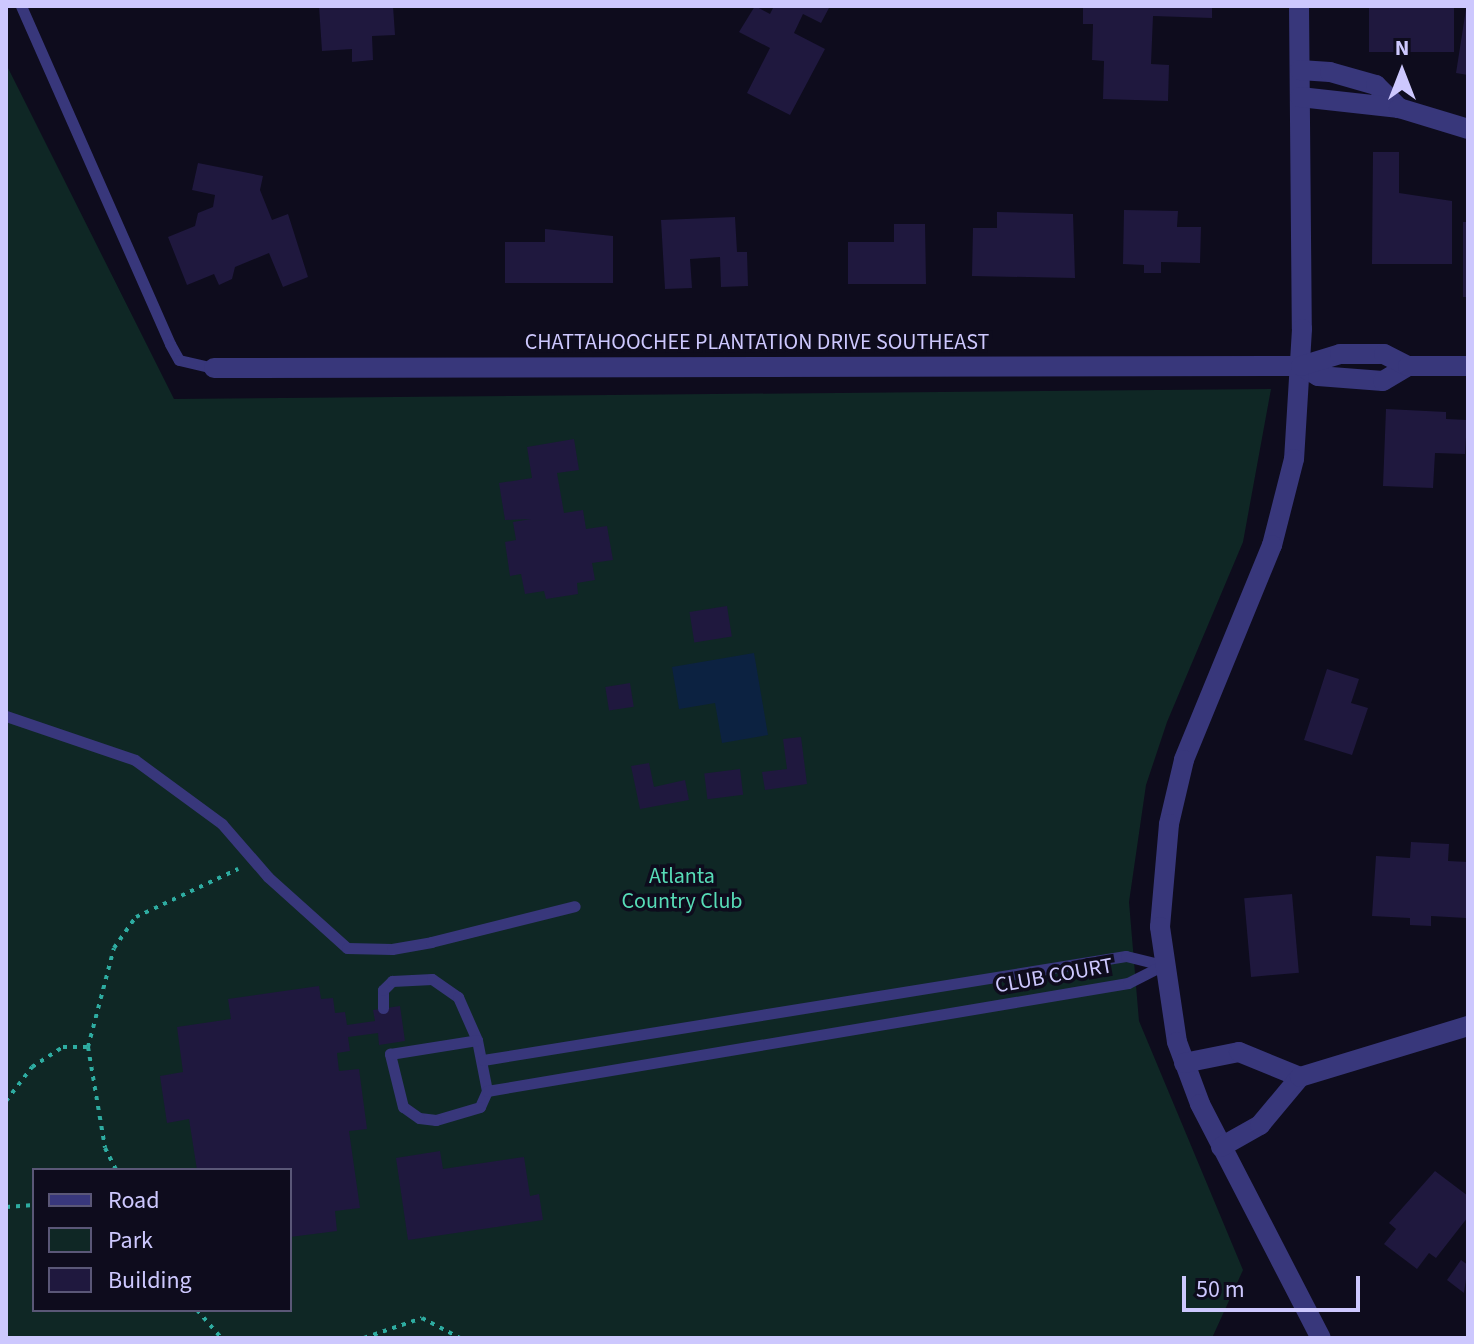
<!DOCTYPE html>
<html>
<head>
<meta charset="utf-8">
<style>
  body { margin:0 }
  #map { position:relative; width:1474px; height:1344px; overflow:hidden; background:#0e0c1d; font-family:"Source Sans 3",sans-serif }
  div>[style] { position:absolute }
  .green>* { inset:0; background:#0f2725 }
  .water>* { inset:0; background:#0c2241 }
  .building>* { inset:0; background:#1f183e; transform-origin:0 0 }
  .path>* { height:4px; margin-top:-2px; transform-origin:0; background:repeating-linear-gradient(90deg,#2eaca1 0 4px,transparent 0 10px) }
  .lane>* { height:11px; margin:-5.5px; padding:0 5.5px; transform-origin:5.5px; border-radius:5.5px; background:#38377b }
  .street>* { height:20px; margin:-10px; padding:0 10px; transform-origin:10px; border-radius:10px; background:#38377b }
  span { translate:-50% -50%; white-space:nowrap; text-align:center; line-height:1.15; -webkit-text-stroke:7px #0e0c1d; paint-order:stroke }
  .street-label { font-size:22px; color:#cdc8fe }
  .park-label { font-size:22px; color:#57dcb7 }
  .frame { position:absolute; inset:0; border:8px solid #cdc8fe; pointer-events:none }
  .legend { position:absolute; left:32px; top:1168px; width:260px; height:144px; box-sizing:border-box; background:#0e0c1d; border:2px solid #5a5777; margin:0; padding:10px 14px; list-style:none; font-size:24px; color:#cdc8fe }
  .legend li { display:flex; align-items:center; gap:16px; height:40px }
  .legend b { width:40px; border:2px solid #5a5777 }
  .north { position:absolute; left:1362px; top:32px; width:80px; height:80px; -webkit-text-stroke:6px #0e0c1d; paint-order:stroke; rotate:0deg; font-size:22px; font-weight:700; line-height:32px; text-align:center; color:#cdc8fe }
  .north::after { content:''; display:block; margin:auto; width:28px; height:36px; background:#cdc8fe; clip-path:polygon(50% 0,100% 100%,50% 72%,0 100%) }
  .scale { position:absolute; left:1182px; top:1276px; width:178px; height:36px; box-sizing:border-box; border:4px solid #cdc8fe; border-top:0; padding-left:10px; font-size:24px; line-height:28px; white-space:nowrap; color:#cdc8fe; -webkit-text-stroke:6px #0e0c1d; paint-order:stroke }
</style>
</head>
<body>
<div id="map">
  <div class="green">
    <i style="clip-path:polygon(evenodd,6px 64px,174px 399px,1271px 389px,1243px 542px,1167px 722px,1146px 785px,1129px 902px,1139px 1021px,1243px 1270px,1212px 1338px,6px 1338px,6px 64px,34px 1170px,290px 1170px,290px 1310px,34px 1310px,34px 1170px)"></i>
  </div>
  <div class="water">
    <i style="clip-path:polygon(754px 653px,768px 735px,722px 743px,715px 703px,679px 709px,672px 667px)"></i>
  </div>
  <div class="building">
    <i style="clip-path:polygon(319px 6px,393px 6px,395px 35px,372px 36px,373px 60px,352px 62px,352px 49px,322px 51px)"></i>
    <i style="clip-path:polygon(755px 6px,770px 14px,774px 6px,830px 6px,821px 23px,803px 14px,794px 33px,825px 49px,790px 115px,747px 93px,770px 48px,739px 32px)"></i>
    <i style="clip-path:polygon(1083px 6px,1212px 6px,1212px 18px,1153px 16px,1151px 64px,1169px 65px,1168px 101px,1103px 99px,1104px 61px,1092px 60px,1093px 24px,1083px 24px)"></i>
    <i style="left:1369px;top:6px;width:85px;height:46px"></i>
    <i style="clip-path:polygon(1466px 9px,1468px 9px,1468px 75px,1456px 73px)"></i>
    <i style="clip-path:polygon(1373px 152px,1399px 152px,1399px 193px,1452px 201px,1452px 264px,1372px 264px)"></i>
    <i style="clip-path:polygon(198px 163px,263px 176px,260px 190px,272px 220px,288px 214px,308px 277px,283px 287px,269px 253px,235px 267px,232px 279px,219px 285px,214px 274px,187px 285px,168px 237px,195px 226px,198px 213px,213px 207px,215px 195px,192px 190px)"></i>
    <i style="clip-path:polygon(1124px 210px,1178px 211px,1177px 227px,1201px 227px,1200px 263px,1161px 262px,1161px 273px,1144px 273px,1144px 265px,1123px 264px)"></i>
    <i style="clip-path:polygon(997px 212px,1073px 214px,1075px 278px,972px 276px,973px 228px,997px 228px)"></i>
    <i style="clip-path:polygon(735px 217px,737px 252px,747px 252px,748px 286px,721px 287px,720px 257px,690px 259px,692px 288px,665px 289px,661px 220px)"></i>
    <i style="left:1463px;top:222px;width:5px;height:75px"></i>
    <i style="clip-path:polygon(894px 224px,925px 224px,926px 284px,848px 284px,848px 242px,894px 242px)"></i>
    <i style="clip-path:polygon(545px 229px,613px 236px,613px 283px,505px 283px,505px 242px,545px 242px)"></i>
    <i style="clip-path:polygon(1386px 409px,1446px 412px,1446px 419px,1467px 420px,1465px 454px,1435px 453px,1433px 488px,1383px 486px)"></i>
    <i style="clip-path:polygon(574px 439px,579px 470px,557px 473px,564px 513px,583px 510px,586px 529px,607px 526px,613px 560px,592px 563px,595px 580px,577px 583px,578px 594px,546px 599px,544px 591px,525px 594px,521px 574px,510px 576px,505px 542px,516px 540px,513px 522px,531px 519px,505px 520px,499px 483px,532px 478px,527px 447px)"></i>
    <i style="left:727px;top:606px;width:31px;height:38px;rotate:81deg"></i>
    <i style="clip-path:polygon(1327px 669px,1359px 679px,1351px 703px,1368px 708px,1352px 755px,1304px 740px)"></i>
    <i style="left:630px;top:683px;width:24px;height:25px;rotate:81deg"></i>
    <i style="clip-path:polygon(801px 737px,807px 784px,765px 790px,762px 772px,787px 769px,783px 739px)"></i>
    <i style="clip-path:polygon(649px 763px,654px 787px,685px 780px,689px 800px,640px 809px,631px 766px)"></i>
    <i style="left:740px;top:769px;width:26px;height:36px;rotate:83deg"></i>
    <i style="clip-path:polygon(1411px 842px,1449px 844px,1448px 861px,1468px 862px,1466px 918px,1431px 916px,1431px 926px,1410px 925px,1410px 918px,1372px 916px,1376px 856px,1410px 858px)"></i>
    <i style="left:1292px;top:894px;width:79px;height:48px;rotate:85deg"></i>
    <i style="clip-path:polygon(319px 986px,321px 999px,333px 998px,335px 1013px,345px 1012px,347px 1025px,375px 1021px,373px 1010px,400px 1006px,405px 1041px,379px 1045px,378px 1033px,348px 1037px,350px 1051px,337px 1053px,339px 1071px,359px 1069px,367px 1129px,349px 1131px,360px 1208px,335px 1211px,337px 1231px,290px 1237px,290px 1170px,197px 1170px,189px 1119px,167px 1123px,160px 1076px,183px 1072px,177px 1027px,231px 1019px,228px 999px)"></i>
    <i style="clip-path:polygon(440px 1151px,443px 1169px,524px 1157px,530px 1196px,539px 1194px,543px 1220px,408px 1240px,396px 1158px)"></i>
    <i style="clip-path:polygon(1435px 1171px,1468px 1196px,1468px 1217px,1436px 1258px,1429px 1253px,1417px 1269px,1384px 1244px,1396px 1229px,1389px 1223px)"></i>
    <i style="clip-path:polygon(1461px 1260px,1468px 1265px,1464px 1293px,1447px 1280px)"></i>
  </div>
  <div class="path">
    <i style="left:88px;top:1047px;width:102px;rotate:-75.3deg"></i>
    <i style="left:114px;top:948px;width:38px;rotate:-55deg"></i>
    <i style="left:136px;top:917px;width:113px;rotate:-25.2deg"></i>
    <i style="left:6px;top:1101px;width:43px;rotate:-52.6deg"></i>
    <i style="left:32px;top:1067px;width:37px;rotate:-33deg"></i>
    <i style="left:63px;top:1047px;width:25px"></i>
    <i style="left:88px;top:1047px;width:102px;rotate:80.4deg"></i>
    <i style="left:105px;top:1148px;width:25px;rotate:63deg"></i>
    <i style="left:6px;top:1207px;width:28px;rotate:-4deg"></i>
    <i style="left:197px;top:1310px;width:37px;rotate:49deg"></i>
    <i style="left:364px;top:1338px;width:61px;rotate:-19deg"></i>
    <i style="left:422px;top:1318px;width:43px;rotate:27.8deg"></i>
  </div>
  <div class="lane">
    <i style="left:21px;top:6px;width:369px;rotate:66.2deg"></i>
    <i style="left:170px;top:344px;width:18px;rotate:61deg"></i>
    <i style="left:179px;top:360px;width:36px;rotate:13deg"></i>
    <i style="left:6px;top:716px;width:136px;rotate:18.8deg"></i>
    <i style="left:135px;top:760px;width:108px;rotate:36.3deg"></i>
    <i style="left:222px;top:824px;width:70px;rotate:49deg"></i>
    <i style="left:268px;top:877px;width:106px;rotate:41.9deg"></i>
    <i style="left:347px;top:948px;width:45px;rotate:1.3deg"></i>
    <i style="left:392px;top:949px;width:40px;rotate:-10deg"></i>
    <i style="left:431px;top:942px;width:148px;rotate:-14deg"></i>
    <i style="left:383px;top:1008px;width:18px;rotate:-90deg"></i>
    <i style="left:383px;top:990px;width:13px;rotate:-45deg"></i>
    <i style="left:392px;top:981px;width:40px;rotate:-2.9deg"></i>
    <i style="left:432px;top:979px;width:32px;rotate:35deg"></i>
    <i style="left:458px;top:997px;width:47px;rotate:66.2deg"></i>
    <i style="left:477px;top:1040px;width:52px;rotate:78.9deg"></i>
    <i style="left:487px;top:1091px;width:17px;rotate:114deg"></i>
    <i style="left:480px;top:1107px;width:46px;rotate:163.5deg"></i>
    <i style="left:436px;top:1120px;width:17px;rotate:-173deg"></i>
    <i style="left:419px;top:1118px;width:19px;rotate:-145deg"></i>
    <i style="left:403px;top:1107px;width:55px;rotate:-103.8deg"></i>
    <i style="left:390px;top:1054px;width:88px;rotate:-9.1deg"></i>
    <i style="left:483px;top:1060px;width:651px;rotate:-9.19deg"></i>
    <i style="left:1126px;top:956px;width:38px;rotate:14deg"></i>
    <i style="left:487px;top:1091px;width:650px;rotate:-9.56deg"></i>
    <i style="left:1128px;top:983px;width:39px;rotate:-27deg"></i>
  </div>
  <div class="street">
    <i style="left:1299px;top:6px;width:323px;rotate:89.5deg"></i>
    <i style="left:1302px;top:329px;width:130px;rotate:93.5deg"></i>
    <i style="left:1294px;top:459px;width:89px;rotate:104.3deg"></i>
    <i style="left:1272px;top:545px;width:232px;rotate:112.3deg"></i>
    <i style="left:1184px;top:760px;width:66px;rotate:103.2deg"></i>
    <i style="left:1169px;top:824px;width:103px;rotate:95deg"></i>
    <i style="left:1160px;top:927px;width:116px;rotate:81.6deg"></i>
    <i style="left:1177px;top:1042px;width:66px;rotate:69.6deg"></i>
    <i style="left:1200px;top:1104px;width:263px;rotate:62.7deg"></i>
    <i style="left:1300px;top:70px;width:30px;rotate:4deg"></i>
    <i style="left:1330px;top:72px;width:48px;rotate:15.8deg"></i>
    <i style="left:1376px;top:85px;width:33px;rotate:45deg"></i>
    <i style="left:1300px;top:97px;width:100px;rotate:6.3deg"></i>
    <i style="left:1399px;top:108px;width:72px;rotate:16.9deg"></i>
    <i style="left:1301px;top:366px;width:20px;rotate:30deg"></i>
    <i style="left:1318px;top:376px;width:65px;rotate:4.4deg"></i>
    <i style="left:1383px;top:381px;width:29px;rotate:-31deg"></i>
    <i style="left:214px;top:368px;width:1087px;rotate:-0.11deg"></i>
    <i style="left:1301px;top:366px;width:41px;rotate:-17.1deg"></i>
    <i style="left:1340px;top:354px;width:44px"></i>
    <i style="left:1384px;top:354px;width:27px;rotate:27deg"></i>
    <i style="left:1408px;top:366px;width:60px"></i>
    <i style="left:1184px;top:1063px;width:56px;rotate:-11.3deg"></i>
    <i style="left:1239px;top:1052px;width:66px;rotate:22.3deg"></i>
    <i style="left:1221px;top:1147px;width:45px;rotate:-29.4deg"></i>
    <i style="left:1260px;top:1125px;width:62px;rotate:-50.2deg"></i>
    <i style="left:1300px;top:1077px;width:176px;rotate:-16.9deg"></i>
  </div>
  <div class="street-label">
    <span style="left:757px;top:343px">CHATTAHOOCHEE PLANTATION DRIVE SOUTHEAST</span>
    <span style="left:1054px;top:976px;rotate:-10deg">CLUB COURT</span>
  </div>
  <div class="park-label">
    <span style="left:682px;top:889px">Atlanta<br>Country Club</span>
  </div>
  <div class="frame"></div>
  <ul class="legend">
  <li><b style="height:10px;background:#38377b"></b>Road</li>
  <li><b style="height:22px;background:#0f2725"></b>Park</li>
  <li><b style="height:22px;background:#1f183e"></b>Building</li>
  </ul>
  <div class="north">N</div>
  <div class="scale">50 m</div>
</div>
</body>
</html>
